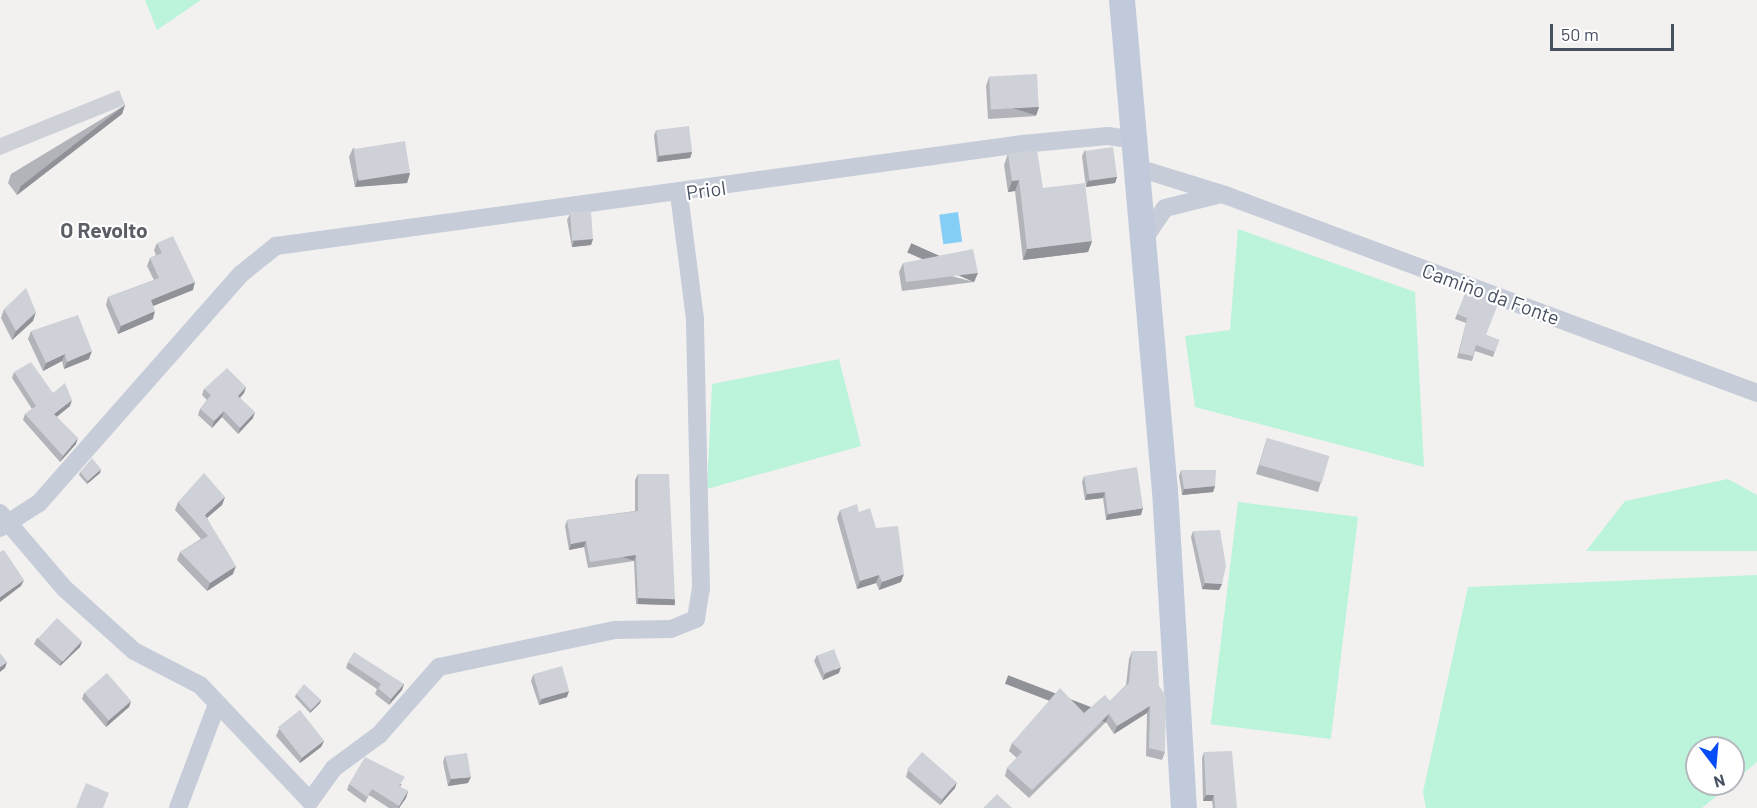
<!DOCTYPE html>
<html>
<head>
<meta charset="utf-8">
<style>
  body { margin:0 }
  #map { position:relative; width:1757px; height:808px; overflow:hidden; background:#f3f1f0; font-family:Barlow,sans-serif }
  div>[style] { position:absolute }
  .green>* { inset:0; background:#bbf4da; transform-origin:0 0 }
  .water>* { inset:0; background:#84cdf5; transform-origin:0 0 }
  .street>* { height:18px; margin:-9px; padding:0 9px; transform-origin:9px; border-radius:9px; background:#c6cdd9 }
  .secondary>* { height:26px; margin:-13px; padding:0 13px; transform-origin:13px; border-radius:13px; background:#c1cadb }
  .wall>* { inset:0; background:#b2b4ba }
  .shaded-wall>* { inset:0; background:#919297; transform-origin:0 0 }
  .building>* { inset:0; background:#cfd1d8; transform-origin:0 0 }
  span { translate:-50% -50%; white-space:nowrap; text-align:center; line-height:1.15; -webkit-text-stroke:4.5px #fff; paint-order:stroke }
  .street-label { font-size:20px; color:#465060 }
  .neighbourhood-label { font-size:21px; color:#5c5f66; font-weight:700 }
  .north { position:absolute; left:1685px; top:736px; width:60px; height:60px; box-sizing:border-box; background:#fff; border:2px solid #b5b9bf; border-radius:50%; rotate:164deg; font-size:16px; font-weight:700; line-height:24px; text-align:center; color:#465060 }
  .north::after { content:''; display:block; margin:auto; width:21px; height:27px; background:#064cf7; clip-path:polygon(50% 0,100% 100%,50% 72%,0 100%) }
  .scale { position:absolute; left:1550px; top:24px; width:124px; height:27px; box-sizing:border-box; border:3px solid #465060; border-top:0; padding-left:8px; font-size:18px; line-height:21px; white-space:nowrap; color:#465060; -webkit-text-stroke:4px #fff; paint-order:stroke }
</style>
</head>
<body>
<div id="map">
  <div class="green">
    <i style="clip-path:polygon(145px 0,201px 0,157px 30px)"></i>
    <i style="clip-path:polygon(1238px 229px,1415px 292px,1424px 467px,1195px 407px,1185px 336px,1230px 330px)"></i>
    <i style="clip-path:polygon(839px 359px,861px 446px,707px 489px,712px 384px)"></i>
    <i style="clip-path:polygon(1728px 479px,1757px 495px,1757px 551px,1586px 551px,1625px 501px)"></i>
    <i style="left:1238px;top:502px;width:121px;height:224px;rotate:7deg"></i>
    <i style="clip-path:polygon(1757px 575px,1757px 762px,1733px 782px,1733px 748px,1697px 748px,1697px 784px,1731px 784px,1702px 808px,1426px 808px,1423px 792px,1468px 587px)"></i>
  </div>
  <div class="water">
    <i style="left:958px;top:212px;width:30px;height:19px;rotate:82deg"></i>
  </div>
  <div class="street">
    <i style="left:1138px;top:168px;width:91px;rotate:17.2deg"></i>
    <i style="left:1225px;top:195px;width:568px;rotate:20.41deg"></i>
    <i style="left:1144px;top:239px;width:37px;rotate:-56deg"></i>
    <i style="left:1165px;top:208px;width:54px;rotate:-14deg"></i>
    <i style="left:0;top:513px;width:99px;rotate:49.5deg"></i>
    <i style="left:64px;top:588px;width:94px;rotate:42deg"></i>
    <i style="left:134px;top:651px;width:74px;rotate:27.3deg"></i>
    <i style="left:200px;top:685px;width:160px;rotate:46.5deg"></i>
    <i style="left:310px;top:801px;width:41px;rotate:-54deg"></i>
    <i style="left:334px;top:768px;width:56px;rotate:-36.3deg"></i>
    <i style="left:379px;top:735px;width:91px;rotate:-48.6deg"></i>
    <i style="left:439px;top:667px;width:180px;rotate:-11.9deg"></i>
    <i style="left:615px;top:630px;width:56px;rotate:-1deg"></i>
    <i style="left:671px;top:629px;width:27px;rotate:-22deg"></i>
    <i style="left:696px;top:619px;width:31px;rotate:-81deg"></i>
    <i style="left:701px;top:588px;width:269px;rotate:-91.3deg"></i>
    <i style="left:695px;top:319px;width:126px;rotate:-97.3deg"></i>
    <i style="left:0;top:528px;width:46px;rotate:-32.7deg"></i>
    <i style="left:39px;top:503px;width:305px;rotate:-48.6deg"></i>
    <i style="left:241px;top:274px;width:45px;rotate:-38.7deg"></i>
    <i style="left:276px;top:246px;width:753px;rotate:-7.79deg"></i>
    <i style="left:1022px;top:144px;width:86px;rotate:-5.3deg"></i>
    <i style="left:1108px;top:136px;width:27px;rotate:8deg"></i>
    <i style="left:178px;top:808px;width:111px;rotate:-69.4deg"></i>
  </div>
  <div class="secondary">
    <i style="left:1122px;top:0;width:492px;rotate:85deg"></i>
    <i style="left:1165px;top:490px;width:319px;rotate:86.6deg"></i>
  </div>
  <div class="wall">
    <i style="clip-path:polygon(989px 77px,1036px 116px,988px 119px,986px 86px)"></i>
    <i style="clip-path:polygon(125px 105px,122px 114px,17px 195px,8px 183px,11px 174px)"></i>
    <i style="clip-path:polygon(656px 130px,692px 152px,690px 158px,657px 162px,654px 136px)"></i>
    <i style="clip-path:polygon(353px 148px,410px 173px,407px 183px,355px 187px,349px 157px)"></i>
    <i style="clip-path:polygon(1085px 150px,1117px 177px,1115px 183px,1086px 187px,1082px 156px)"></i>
    <i style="clip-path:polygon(1008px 154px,1043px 188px,1092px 241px,1088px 252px,1023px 260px,1015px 191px,1008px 192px,1004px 165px)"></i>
    <i style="clip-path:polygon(570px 214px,593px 239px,591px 245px,572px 247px,567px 220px)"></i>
    <i style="clip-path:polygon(157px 243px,193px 290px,153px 306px,153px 319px,118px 334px,106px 305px,108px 297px,154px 280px,147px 266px,150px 258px,156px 255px,154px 250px)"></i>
    <i style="clip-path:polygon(903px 263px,974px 282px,902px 291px,899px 272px)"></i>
    <i style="clip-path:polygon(1466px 292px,1486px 335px,1499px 340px,1493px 357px,1475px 351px,1472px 361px,1457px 358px,1466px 323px,1455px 319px)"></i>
    <i style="clip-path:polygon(4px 309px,33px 321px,12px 340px,1px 318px)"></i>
    <i style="clip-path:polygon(31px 331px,89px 359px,64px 369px,62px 361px,43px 371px,28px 339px)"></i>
    <i style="clip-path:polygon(14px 372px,53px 393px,70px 406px,57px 417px,76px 444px,60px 462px,23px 420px,25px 414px,32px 409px,12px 378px)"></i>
    <i style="clip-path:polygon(246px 387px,244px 393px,240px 398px,253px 418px,238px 434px,222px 417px,212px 428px,198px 415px,200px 409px,207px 400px,202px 395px,204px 389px)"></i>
    <i style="clip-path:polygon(1267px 438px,1321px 482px,1318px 492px,1256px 474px)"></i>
    <i style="clip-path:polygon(1181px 470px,1215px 486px,1213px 492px,1182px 495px,1179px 476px)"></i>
    <i style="clip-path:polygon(80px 472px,100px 473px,87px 484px,79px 475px)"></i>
    <i style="clip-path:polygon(638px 474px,672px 605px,636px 604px,634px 561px,588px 568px,584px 547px,569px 550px,565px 526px,567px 520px,635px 511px,635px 480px)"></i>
    <i style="clip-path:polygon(1084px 476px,1141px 515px,1106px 520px,1103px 498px,1085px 500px,1082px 482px)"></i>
    <i style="clip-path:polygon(225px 497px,222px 505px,207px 518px,233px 574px,207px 591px,177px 560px,180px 552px,201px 539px,175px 510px,178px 502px)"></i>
    <i style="clip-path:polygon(840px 510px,859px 512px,876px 528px,901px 582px,879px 590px,876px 583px,857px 589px,837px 518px)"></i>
    <i style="clip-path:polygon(1193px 531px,1222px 584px,1219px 590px,1202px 589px,1191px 537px)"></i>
    <i style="clip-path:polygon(37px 638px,82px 641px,80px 647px,60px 666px,34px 644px)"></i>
    <i style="clip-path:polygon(1132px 651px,1159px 686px,1165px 752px,1162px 760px,1146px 756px,1147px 713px,1114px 734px,1106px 722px,1029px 798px,1005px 776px,1007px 768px,1017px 758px,1009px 751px,1012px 743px,1084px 713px,1110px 701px,1126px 685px,1129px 659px)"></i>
    <i style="clip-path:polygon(817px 655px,839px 673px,823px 680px,814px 661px)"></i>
    <i style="clip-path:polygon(348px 662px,404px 684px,402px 690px,389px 705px,375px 694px,377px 689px,346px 668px)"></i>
    <i style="clip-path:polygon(533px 675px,567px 697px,539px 705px,531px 681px)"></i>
    <i style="clip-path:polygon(84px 693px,131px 701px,129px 707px,106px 727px,82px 699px)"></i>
    <i style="clip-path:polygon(296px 694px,321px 700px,320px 703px,310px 713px,295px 697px)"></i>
    <i style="clip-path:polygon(279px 729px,324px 741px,321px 747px,300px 763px,276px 736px)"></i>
    <i style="clip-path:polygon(1204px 752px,1237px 808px,1213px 808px,1212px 801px,1203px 801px,1202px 758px)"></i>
    <i style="clip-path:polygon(445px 756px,468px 783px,448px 786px,443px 762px)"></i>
    <i style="clip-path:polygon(908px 770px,955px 788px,940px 805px,906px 777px)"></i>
    <i style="clip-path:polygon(349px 784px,402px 784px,400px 787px,408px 791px,406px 798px,399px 808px,389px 808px,369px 795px,365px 803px,347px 790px)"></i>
  </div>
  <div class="shaded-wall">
    <i style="clip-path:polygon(125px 105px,122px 114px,17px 195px,21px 186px)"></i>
    <i style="left:1039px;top:107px;width:9px;height:48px;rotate:108deg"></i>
    <i style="clip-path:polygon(692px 152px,690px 158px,657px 162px,659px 156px)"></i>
    <i style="clip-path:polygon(410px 173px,407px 183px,355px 187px,358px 178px)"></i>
    <i style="clip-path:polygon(1117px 177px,1115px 183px,1086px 187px,1088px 181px)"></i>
    <i style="clip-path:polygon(1019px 180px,1015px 191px,1008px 192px,1012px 181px)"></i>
    <i style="clip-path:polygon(593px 239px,591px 245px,572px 247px,574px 241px)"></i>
    <i style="clip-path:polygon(1092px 241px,1088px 252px,1023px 260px,1027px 249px)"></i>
    <i style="left:978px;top:273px;width:10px;height:73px;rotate:114deg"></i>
    <i style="clip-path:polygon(195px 282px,193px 290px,148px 308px,151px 300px)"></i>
    <i style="clip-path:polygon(155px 311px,153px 319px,118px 334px,121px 326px)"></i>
    <i style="clip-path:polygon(36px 312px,33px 321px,12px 340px,16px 331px)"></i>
    <i style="clip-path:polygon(92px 351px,89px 359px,64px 369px,67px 362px)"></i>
    <i style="clip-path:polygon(65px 354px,62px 361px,43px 371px,46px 363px)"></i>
    <i style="clip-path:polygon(246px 387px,244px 393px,236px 402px,238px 396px)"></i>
    <i style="clip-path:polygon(72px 400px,70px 406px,52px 420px,54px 414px)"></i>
    <i style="clip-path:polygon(224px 411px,222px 417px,212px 428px,214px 421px)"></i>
    <i style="clip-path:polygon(255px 412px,253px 418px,238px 434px,240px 428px)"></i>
    <i style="clip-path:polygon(78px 438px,76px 444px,60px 462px,63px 456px)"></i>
    <i style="clip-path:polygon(101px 469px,100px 473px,87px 484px,88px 481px)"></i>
    <i style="clip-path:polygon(1215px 486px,1213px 492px,1182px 495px,1184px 489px)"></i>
    <i style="clip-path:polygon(1105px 492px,1103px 498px,1085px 500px,1087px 494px)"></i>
    <i style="clip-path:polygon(225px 497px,222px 505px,202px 522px,205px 515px)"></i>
    <i style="clip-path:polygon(1143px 508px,1141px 515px,1106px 520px,1108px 514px)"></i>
    <i style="clip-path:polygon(586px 541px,584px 547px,569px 550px,571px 544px)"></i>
    <i style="left:636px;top:555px;width:6px;height:47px;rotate:108deg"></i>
    <i style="clip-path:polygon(236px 566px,233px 574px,207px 591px,210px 583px)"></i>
    <i style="clip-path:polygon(904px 574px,901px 582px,879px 590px,882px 582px)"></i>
    <i style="clip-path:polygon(879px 575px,876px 583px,857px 589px,860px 581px)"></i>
    <i style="clip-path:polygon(24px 580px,21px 586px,0 602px,0 597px)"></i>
    <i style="clip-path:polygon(1205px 583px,1222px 584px,1219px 590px,1202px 589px)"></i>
    <i style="left:638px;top:598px;width:37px;height:6px;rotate:2deg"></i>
    <i style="clip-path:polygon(82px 641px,80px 647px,60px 666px,62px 660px)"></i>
    <i style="clip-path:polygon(7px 662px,5px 668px,0 672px,0 667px)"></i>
    <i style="clip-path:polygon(841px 667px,839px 673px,823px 680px,825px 674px)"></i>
    <i style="clip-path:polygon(404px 684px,402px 690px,389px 705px,391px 699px)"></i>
    <i style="clip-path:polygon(569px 691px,567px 697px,539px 705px,542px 699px)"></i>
    <i style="clip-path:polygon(321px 700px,320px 703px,310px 713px,311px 710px)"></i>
    <i style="clip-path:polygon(131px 701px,129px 707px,106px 727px,108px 721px)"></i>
    <i style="clip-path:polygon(1150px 706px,1147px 713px,1114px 734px,1117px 726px)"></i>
    <i style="left:1109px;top:714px;width:9px;height:108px;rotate:111deg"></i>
    <i style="clip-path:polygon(324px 741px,321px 747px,300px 763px,302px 757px)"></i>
    <i style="clip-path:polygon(471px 777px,468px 783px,448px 786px,451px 779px)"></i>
    <i style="clip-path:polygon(957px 782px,955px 788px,940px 805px,943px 799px)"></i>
    <i style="clip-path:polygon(408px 791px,406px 798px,399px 808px,398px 808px)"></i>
    <i style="clip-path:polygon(1206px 795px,1214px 795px,1212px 801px,1203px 801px)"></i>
  </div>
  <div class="building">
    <i style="left:1037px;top:74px;width:33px;height:48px;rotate:87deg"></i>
    <i style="left:119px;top:90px;width:16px;height:137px;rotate:68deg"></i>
    <i style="left:689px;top:126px;width:26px;height:33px;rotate:83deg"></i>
    <i style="left:405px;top:141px;width:32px;height:52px;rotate:81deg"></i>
    <i style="left:1113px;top:147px;width:30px;height:28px;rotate:82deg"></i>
    <i style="clip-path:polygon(1037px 150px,1043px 188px,1085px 183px,1092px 241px,1027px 249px,1019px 180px,1012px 181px,1008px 154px)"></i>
    <i style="left:591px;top:211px;width:28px;height:21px;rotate:86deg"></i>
    <i style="clip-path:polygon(173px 236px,195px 282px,151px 300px,155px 311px,121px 326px,108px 297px,159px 278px,150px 258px,162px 253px,157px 243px)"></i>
    <i style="clip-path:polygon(973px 249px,978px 273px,906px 282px,903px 263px)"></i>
    <i style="clip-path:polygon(26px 288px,36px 312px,16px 331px,4px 309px)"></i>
    <i style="clip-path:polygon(1466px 292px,1498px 304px,1486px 335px,1499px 340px,1495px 352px,1476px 345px,1473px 356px,1459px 353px,1467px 318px,1457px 314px)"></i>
    <i style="clip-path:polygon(78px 315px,92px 351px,67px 362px,65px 354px,46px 363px,31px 331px)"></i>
    <i style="clip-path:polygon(31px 362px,53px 393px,65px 383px,72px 400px,54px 414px,78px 438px,63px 456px,25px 414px,36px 406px,14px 372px)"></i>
    <i style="clip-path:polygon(227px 368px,246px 387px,238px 396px,255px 412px,240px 428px,224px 411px,214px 421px,200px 409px,211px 395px,204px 389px)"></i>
    <i style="left:1267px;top:438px;width:65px;height:28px;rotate:16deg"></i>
    <i style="clip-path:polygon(92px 458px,101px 469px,88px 481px,80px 472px)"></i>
    <i style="clip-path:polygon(1137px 467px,1143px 508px,1108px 514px,1105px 492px,1087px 494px,1084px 476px)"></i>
    <i style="clip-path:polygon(1181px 470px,1216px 470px,1215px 486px,1184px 489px)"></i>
    <i style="clip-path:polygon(204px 473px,225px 497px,205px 515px,236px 566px,210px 583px,180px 552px,208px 536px,178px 502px)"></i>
    <i style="clip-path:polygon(638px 474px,669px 474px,675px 599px,638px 598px,636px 555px,590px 562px,586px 541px,571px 544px,567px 520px,638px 511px)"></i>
    <i style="clip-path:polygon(857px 504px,859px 512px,870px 508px,876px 528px,898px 526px,904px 574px,882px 582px,879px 575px,860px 581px,840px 510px)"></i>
    <i style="clip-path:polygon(1220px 530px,1226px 566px,1222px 584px,1205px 583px,1193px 531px)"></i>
    <i style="clip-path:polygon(4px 550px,24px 580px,0 597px,0 552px)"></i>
    <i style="left:57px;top:618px;width:34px;height:28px;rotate:43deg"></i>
    <i style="left:834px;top:649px;width:19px;height:18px;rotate:69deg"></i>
    <i style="clip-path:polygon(1132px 651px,1157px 651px,1159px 686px,1166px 696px,1165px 752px,1149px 748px,1150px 706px,1117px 726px,1109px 714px,1032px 790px,1007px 768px,1022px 752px,1012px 743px,1060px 688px,1084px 713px,1105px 695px,1110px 701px,1129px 683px)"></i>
    <i style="clip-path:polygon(354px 652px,404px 684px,391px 699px,378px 688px,381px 684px,348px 662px)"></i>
    <i style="clip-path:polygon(0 653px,7px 662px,0 667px)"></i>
    <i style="left:562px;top:666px;width:26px;height:30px;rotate:74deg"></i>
    <i style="left:107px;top:673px;width:37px;height:30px;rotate:49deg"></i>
    <i style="clip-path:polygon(304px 684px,321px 700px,311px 710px,296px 694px)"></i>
    <i style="left:300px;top:710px;width:39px;height:28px;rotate:52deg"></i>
    <i style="clip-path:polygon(1232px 751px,1237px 808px,1215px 808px,1214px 795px,1206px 795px,1204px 752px)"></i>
    <i style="left:922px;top:752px;width:46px;height:23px;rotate:41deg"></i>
    <i style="clip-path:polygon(467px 753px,471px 777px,451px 779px,445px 756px)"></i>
    <i style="clip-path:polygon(365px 757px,405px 777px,399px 786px,408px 791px,399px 806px,372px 789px,367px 797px,349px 784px)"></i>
    <i style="clip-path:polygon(86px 783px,109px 793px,103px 808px,76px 808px)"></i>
    <i style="clip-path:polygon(997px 794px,1012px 808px,983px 808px)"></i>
  </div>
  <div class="street-label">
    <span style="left:706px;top:190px;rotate:-8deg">Priol</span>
    <span style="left:1491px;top:294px;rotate:20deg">Camiño da Fonte</span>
  </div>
  <div class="neighbourhood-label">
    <span style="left:104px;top:230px">O Revolto</span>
  </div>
  <div class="north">N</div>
  <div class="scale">50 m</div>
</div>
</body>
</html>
